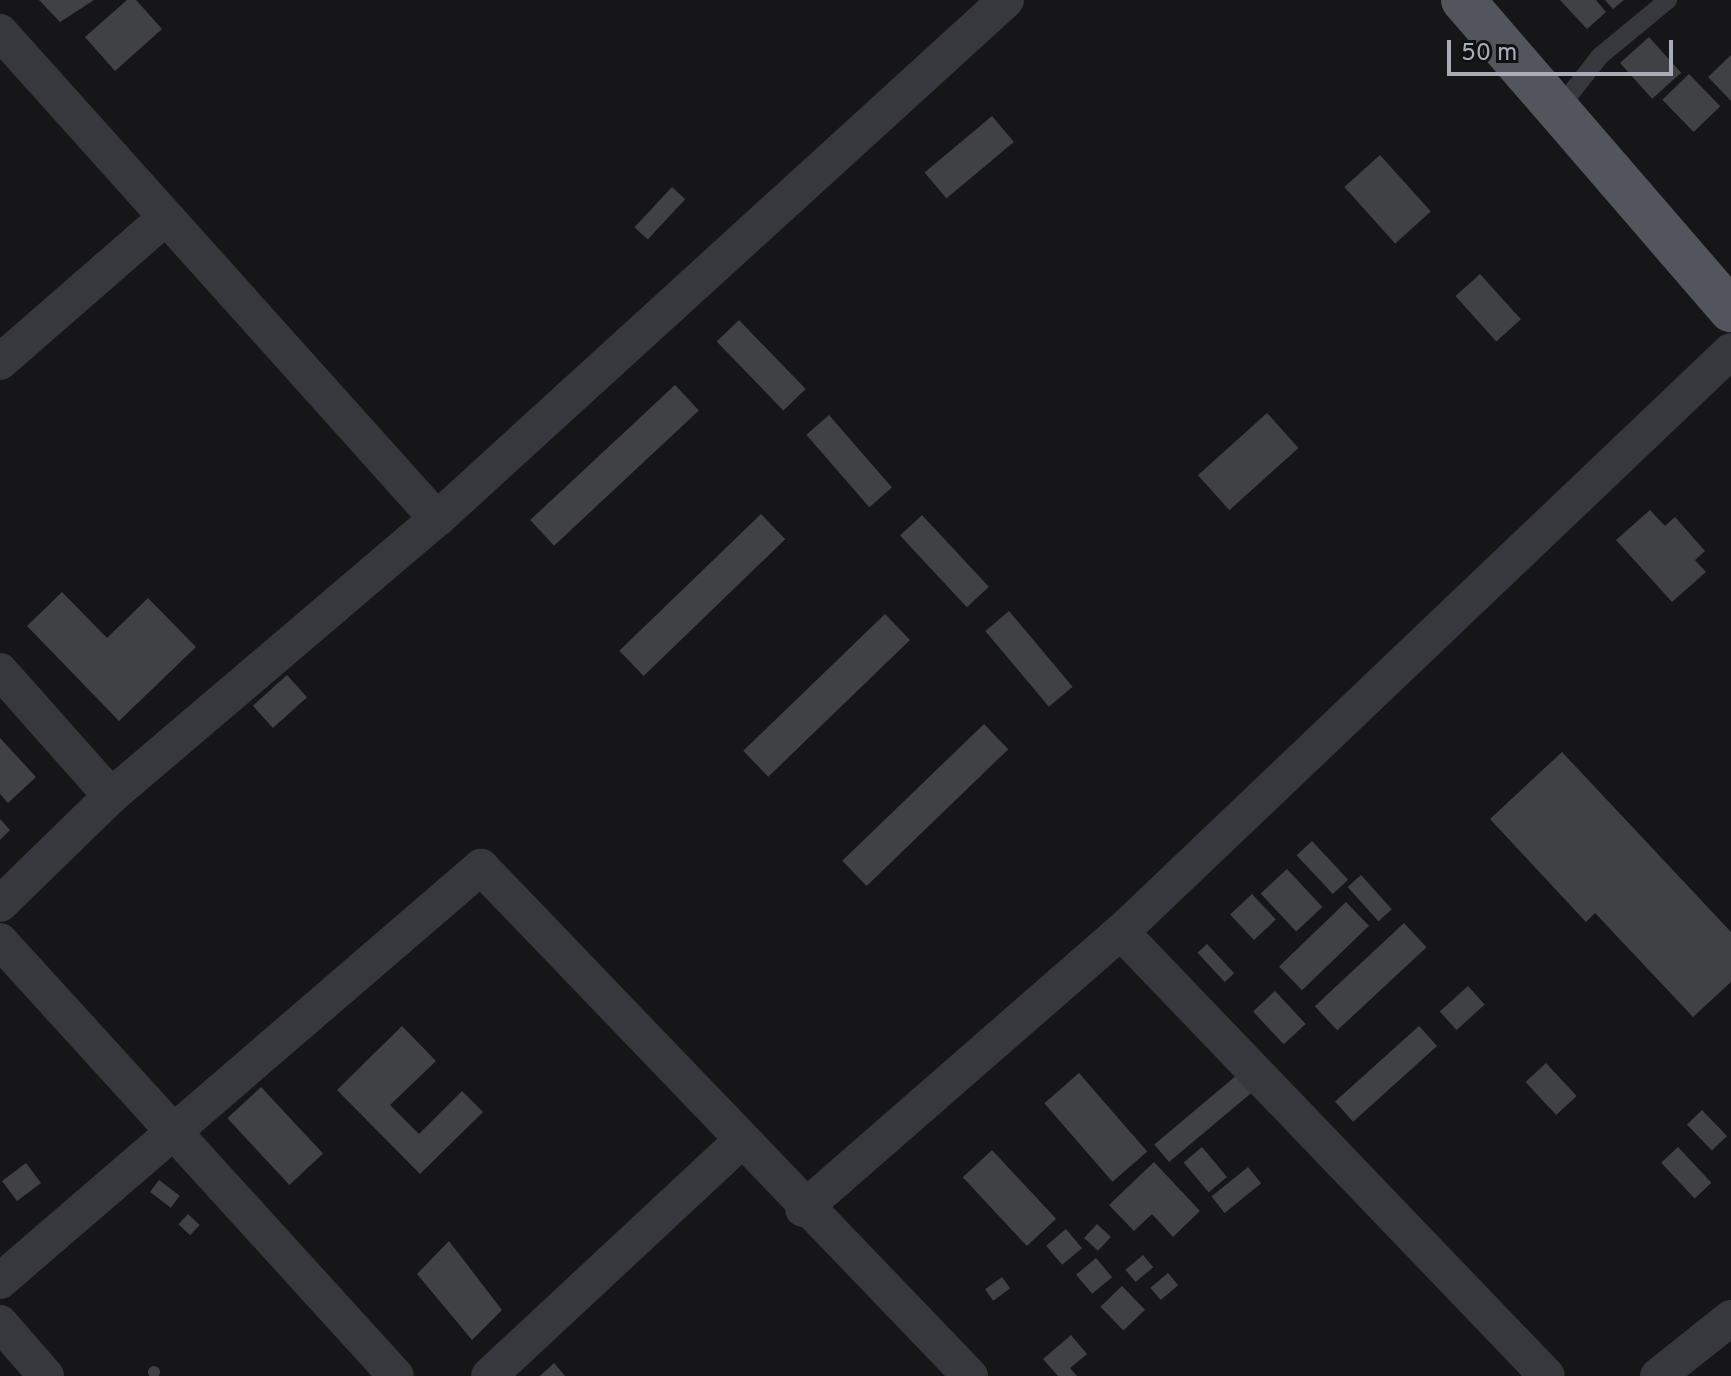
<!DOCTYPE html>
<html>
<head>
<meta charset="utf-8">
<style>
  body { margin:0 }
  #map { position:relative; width:1731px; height:1376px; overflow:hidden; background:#161618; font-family:Overpass,sans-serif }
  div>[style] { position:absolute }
  .building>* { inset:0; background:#404145; transform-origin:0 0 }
  .round { border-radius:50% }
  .service>* { height:18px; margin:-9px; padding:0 9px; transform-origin:9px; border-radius:9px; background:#37383d }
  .minor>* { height:36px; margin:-18px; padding:0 18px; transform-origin:18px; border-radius:18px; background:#37383d }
  .primary>* { height:44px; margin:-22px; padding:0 22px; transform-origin:22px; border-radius:22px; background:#53555c }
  span { translate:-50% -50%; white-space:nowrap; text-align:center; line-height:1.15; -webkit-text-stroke:6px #111113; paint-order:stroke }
  .scale { position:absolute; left:1447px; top:40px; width:226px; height:36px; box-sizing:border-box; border:4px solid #a8adb8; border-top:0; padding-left:10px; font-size:24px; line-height:28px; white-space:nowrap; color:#a8adb8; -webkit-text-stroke:6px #111113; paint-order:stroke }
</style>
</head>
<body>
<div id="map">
  <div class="building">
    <i style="clip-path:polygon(39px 0,94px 0,60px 22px)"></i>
    <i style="clip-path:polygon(127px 0,136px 0,162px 29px,115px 71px,85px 37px)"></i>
    <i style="clip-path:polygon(1560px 0,1596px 0,1606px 12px,1587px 29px)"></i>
    <i style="clip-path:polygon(1605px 0,1624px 0,1613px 9px)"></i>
    <i style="left:1649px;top:37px;width:48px;height:39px;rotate:48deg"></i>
    <i style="clip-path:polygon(1731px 55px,1731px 101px,1708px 77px)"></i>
    <i style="left:1689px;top:74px;width:45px;height:37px;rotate:46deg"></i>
    <i style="left:992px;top:116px;width:34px;height:88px;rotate:50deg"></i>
    <i style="left:1380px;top:155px;width:76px;height:48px;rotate:48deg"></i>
    <i style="left:672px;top:187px;width:18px;height:55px;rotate:43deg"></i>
    <i style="left:1480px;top:274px;width:61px;height:33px;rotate:48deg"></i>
    <i style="left:739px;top:320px;width:96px;height:31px;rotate:46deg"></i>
    <i style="left:675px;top:385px;width:35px;height:198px;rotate:47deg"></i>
    <i style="left:1267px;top:413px;width:47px;height:93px;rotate:48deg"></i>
    <i style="left:829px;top:415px;width:96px;height:30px;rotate:49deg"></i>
    <i style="clip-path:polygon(1650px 510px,1665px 526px,1675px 517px,1705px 551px,1695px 560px,1706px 572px,1672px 602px,1616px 540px)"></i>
    <i style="left:761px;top:514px;width:35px;height:197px;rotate:46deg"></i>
    <i style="left:922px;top:515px;width:98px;height:30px;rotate:47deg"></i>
    <i style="clip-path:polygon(62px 592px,107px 638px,148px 598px,196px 647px,119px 721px,27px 626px)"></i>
    <i style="left:1009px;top:611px;width:99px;height:31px;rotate:50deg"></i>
    <i style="left:885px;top:614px;width:36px;height:197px;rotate:46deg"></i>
    <i style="left:287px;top:675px;width:30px;height:46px;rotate:48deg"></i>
    <i style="left:984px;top:724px;width:35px;height:197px;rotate:46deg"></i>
    <i style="clip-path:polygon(0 738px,36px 777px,8px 803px,0 794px)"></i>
    <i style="clip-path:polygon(1562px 752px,1731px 932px,1731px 982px,1693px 1017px,1595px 913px,1586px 922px,1490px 819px)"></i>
    <i style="clip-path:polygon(0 819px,10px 830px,0 840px)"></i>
    <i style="left:1312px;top:841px;width:53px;height:21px;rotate:47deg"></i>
    <i style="left:1287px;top:869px;width:52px;height:36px;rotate:47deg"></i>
    <i style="left:1361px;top:875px;width:46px;height:18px;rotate:48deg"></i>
    <i style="left:1252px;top:894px;width:35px;height:30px;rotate:47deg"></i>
    <i style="left:1346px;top:902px;width:33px;height:93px;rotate:46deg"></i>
    <i style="left:1404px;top:923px;width:33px;height:122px;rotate:47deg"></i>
    <i style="left:1207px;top:944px;width:40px;height:13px;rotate:47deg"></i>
    <i style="left:1468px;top:986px;width:25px;height:38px;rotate:48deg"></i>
    <i style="left:1275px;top:991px;width:45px;height:30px;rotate:47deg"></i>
    <i style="clip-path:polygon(402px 1026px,436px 1061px,390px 1105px,419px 1134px,462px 1091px,483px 1112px,420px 1174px,337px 1090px)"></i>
    <i style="left:1419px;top:1026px;width:27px;height:113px;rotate:48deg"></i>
    <i style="left:1546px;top:1063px;width:45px;height:28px;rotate:47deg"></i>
    <i style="left:1079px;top:1073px;width:104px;height:46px;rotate:49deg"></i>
    <i style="left:1237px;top:1075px;width:23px;height:108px;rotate:50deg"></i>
    <i style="left:261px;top:1087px;width:91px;height:46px;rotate:47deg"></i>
    <i style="left:1702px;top:1110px;width:36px;height:21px;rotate:46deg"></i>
    <i style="left:1202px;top:1147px;width:39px;height:24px;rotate:50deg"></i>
    <i style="left:1678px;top:1147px;width:49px;height:23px;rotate:47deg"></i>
    <i style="left:992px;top:1150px;width:94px;height:40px;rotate:47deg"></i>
    <i style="clip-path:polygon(1154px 1162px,1200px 1211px,1173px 1237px,1152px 1214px,1134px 1231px,1109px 1205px)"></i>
    <i style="left:26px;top:1163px;width:25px;height:30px;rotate:53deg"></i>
    <i style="left:1248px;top:1167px;width:21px;height:47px;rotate:51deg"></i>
    <i style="left:159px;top:1180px;width:26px;height:15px;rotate:37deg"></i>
    <i style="left:188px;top:1214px;width:16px;height:14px;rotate:43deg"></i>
    <i style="left:1097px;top:1224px;width:19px;height:19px;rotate:43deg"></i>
    <i style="left:1066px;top:1229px;width:25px;height:26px;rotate:50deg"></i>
    <i style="clip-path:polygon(449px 1241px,502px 1310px,472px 1340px,417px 1274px)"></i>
    <i style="left:1143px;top:1255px;width:16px;height:23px;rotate:50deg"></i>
    <i style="left:1096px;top:1258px;width:25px;height:26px;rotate:50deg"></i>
    <i style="left:1168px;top:1273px;width:16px;height:23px;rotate:50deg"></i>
    <i style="left:1002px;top:1277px;width:14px;height:21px;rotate:54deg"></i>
    <i style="left:1122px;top:1286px;width:33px;height:30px;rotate:46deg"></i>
    <i style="clip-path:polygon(1071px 1335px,1087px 1354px,1070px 1368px,1077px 1376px,1058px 1376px,1043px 1359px)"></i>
    <i style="clip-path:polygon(554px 1363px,565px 1376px,540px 1376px)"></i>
    <i class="round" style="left:148px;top:1366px;width:12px;height:12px"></i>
  </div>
  <div class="service">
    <i style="left:1560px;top:107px;width:65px;rotate:-51.9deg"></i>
    <i style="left:1600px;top:56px;width:88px;rotate:-39.5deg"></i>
  </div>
  <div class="minor">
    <i style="left:0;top:32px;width:654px;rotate:48.1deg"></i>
    <i style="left:0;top:362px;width:218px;rotate:-41.1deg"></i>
    <i style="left:0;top:671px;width:167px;rotate:48.4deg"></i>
    <i style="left:0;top:904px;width:155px;rotate:-44.2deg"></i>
    <i style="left:111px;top:796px;width:428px;rotate:-40.4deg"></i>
    <i style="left:437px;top:519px;width:770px;rotate:-42.37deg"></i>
    <i style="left:1121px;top:932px;width:615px;rotate:46.19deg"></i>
    <i style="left:0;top:941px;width:588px;rotate:47.69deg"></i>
    <i style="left:803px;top:1209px;width:422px;rotate:-41.1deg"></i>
    <i style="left:1121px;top:932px;width:842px;rotate:-43.61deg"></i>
    <i style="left:0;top:1281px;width:635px;rotate:-40.72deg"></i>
    <i style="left:481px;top:867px;width:706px;rotate:46.15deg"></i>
    <i style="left:0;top:1323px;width:70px;rotate:49deg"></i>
    <i style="left:489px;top:1376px;width:343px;rotate:-43deg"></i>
    <i style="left:1658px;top:1376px;width:93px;rotate:-38.5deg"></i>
  </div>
  <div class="primary">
    <i style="left:1463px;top:0;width:410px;rotate:49.2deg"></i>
  </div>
  <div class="scale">50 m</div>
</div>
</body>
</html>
